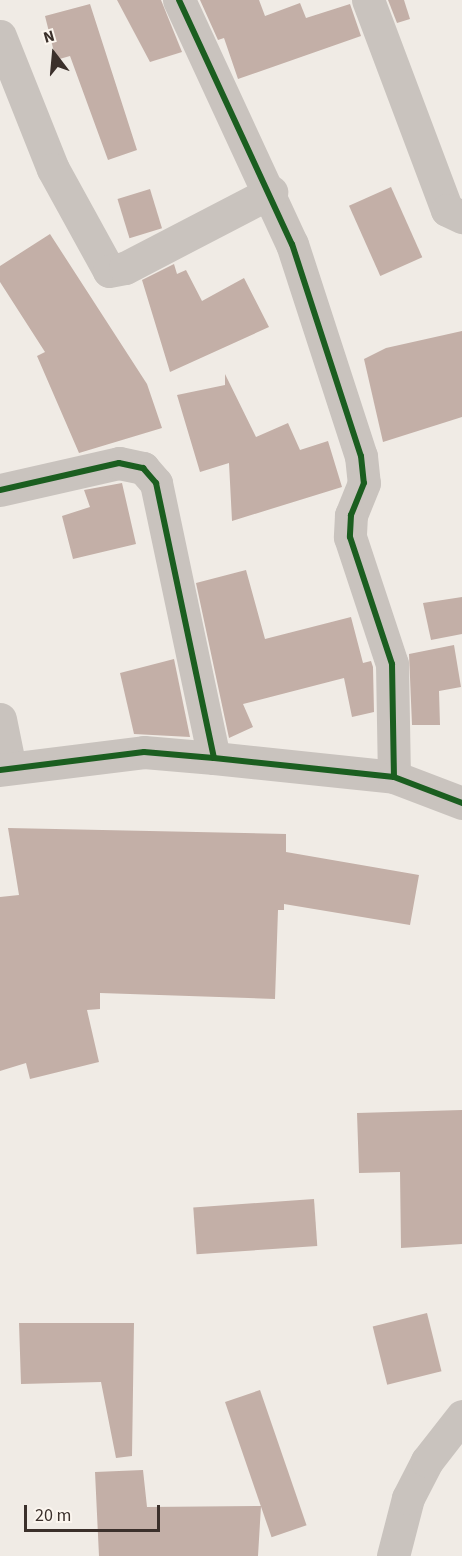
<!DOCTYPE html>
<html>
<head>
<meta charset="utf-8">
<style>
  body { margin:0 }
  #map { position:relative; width:462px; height:1556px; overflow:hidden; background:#f0ebe5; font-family:"Source Sans 3",sans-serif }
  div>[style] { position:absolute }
  .building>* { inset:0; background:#c3afa7; transform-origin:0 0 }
  .minor>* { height:33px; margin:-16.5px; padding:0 16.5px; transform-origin:16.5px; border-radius:16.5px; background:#c9c3be }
  .cycleway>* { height:6px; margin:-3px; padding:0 3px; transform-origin:3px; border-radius:3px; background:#1b5e20 }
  span { translate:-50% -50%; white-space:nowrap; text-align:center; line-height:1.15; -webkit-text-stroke:5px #fbf5ee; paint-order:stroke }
  .north { position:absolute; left:24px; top:24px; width:60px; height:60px; -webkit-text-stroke:4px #fbf5ee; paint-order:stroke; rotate:344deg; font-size:16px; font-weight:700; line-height:24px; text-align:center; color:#3b302b }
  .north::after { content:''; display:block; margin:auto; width:21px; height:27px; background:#3b302b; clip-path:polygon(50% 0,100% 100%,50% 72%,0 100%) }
  .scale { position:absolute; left:24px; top:1505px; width:136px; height:27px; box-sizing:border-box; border:3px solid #3b302b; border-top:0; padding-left:8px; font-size:18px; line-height:21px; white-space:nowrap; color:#3b302b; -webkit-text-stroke:4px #fbf5ee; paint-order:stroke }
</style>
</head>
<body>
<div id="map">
  <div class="building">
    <i style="clip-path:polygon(117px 0,161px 0,182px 52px,150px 62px)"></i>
    <i style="clip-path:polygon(200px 0,259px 0,265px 16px,300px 3px,306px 18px,350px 4px,361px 36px,238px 79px,224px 38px,218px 40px)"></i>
    <i style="clip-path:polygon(388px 0,404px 0,410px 19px,397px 23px)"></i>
    <i style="clip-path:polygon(90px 4px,137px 150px,108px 160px,70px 56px,56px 60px,45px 16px)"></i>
    <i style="left:391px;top:187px;width:77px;height:46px;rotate:66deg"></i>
    <i style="left:150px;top:189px;width:41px;height:34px;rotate:73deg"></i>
    <i style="clip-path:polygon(50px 234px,147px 384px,162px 428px,79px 453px,37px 356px,45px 352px,0 282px,0 266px)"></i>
    <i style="clip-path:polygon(174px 264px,177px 274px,186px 270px,202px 301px,244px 278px,269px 327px,170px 372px,142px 280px)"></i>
    <i style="clip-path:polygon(462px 331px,462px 417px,383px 442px,364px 359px,386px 348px)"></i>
    <i style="clip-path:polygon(225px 374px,256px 437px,288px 423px,300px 450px,328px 441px,342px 487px,232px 521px,229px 463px,200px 472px,177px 395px,225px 385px)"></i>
    <i style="clip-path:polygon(122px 483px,136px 544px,73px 559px,62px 516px,90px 507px,84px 490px)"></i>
    <i style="clip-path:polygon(246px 570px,265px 639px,351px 617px,363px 663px,371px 661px,373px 667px,374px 712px,352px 717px,344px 678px,243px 704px,253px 727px,229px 738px,196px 583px)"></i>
    <i style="clip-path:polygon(462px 597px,462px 634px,431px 640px,423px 603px)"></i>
    <i style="clip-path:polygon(454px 645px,461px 687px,439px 691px,440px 725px,412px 725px,409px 654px)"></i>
    <i style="clip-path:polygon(174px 659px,190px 737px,134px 734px,120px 673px)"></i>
    <i style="clip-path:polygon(8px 828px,286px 834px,286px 852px,419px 875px,410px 925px,284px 904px,284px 910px,278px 910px,275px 999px,100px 993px,100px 1009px,87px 1010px,99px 1062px,30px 1079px,26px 1063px,0 1071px,0 897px,19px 895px)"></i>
    <i style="clip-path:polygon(462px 1110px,462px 1244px,401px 1248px,400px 1172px,359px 1173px,357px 1113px)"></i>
    <i style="left:314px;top:1199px;width:47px;height:121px;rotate:86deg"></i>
    <i style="left:427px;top:1313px;width:60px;height:56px;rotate:76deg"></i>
    <i style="clip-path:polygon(19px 1323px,134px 1323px,132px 1456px,116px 1458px,101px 1382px,21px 1384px)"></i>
    <i style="left:260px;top:1390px;width:143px;height:37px;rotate:71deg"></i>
    <i style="clip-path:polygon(143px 1470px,147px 1507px,261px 1506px,258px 1556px,99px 1556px,95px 1472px)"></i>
  </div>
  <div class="minor">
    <i style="left:179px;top:0;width:269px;rotate:65.2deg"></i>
    <i style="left:292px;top:244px;width:223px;rotate:72deg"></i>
    <i style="left:361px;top:456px;width:27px;rotate:84deg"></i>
    <i style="left:364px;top:483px;width:35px;rotate:112deg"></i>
    <i style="left:351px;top:515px;width:22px;rotate:93deg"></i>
    <i style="left:350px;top:537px;width:134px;rotate:71.7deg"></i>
    <i style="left:392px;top:664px;width:113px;rotate:89deg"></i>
    <i style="left:368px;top:0;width:224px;rotate:69.4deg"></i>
    <i style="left:447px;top:210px;width:17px;rotate:25deg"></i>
    <i style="left:0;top:36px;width:143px;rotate:68.3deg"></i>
    <i style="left:53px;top:169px;width:116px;rotate:61.2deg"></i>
    <i style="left:109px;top:271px;width:16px;rotate:-11deg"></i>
    <i style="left:125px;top:268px;width:165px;rotate:-27.5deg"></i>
    <i style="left:0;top:490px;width:122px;rotate:-12.8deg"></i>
    <i style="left:119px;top:463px;width:25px;rotate:12deg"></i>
    <i style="left:143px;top:468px;width:20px;rotate:49deg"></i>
    <i style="left:156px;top:483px;width:281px;rotate:78.1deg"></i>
    <i style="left:0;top:719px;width:50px;rotate:78.5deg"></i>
    <i style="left:0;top:770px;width:145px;rotate:-7.1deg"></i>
    <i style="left:144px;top:752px;width:70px;rotate:4.9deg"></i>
    <i style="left:214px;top:758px;width:181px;rotate:6deg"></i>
    <i style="left:394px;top:777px;width:73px;rotate:20.9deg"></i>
    <i style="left:393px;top:1556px;width:60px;rotate:-75.5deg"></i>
    <i style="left:408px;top:1498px;width:42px;rotate:-62.8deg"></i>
    <i style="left:427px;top:1461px;width:57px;rotate:-52.1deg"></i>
  </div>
  <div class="cycleway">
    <i style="left:179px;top:0;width:269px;rotate:65.2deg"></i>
    <i style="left:292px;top:244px;width:223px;rotate:72deg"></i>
    <i style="left:361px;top:456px;width:27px;rotate:84deg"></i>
    <i style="left:364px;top:483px;width:35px;rotate:112deg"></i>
    <i style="left:351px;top:515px;width:22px;rotate:93deg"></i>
    <i style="left:350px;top:537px;width:134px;rotate:71.7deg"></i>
    <i style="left:392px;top:664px;width:113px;rotate:89deg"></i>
    <i style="left:0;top:490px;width:122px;rotate:-12.8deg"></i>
    <i style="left:119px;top:463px;width:25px;rotate:12deg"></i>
    <i style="left:143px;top:468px;width:20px;rotate:49deg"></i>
    <i style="left:156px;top:483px;width:281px;rotate:78.1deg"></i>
    <i style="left:0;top:770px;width:145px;rotate:-7.1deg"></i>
    <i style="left:144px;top:752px;width:70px;rotate:4.9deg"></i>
    <i style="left:214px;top:758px;width:181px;rotate:6deg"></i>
    <i style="left:394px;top:777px;width:73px;rotate:20.9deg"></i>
  </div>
  <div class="north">N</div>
  <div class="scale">20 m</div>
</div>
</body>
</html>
